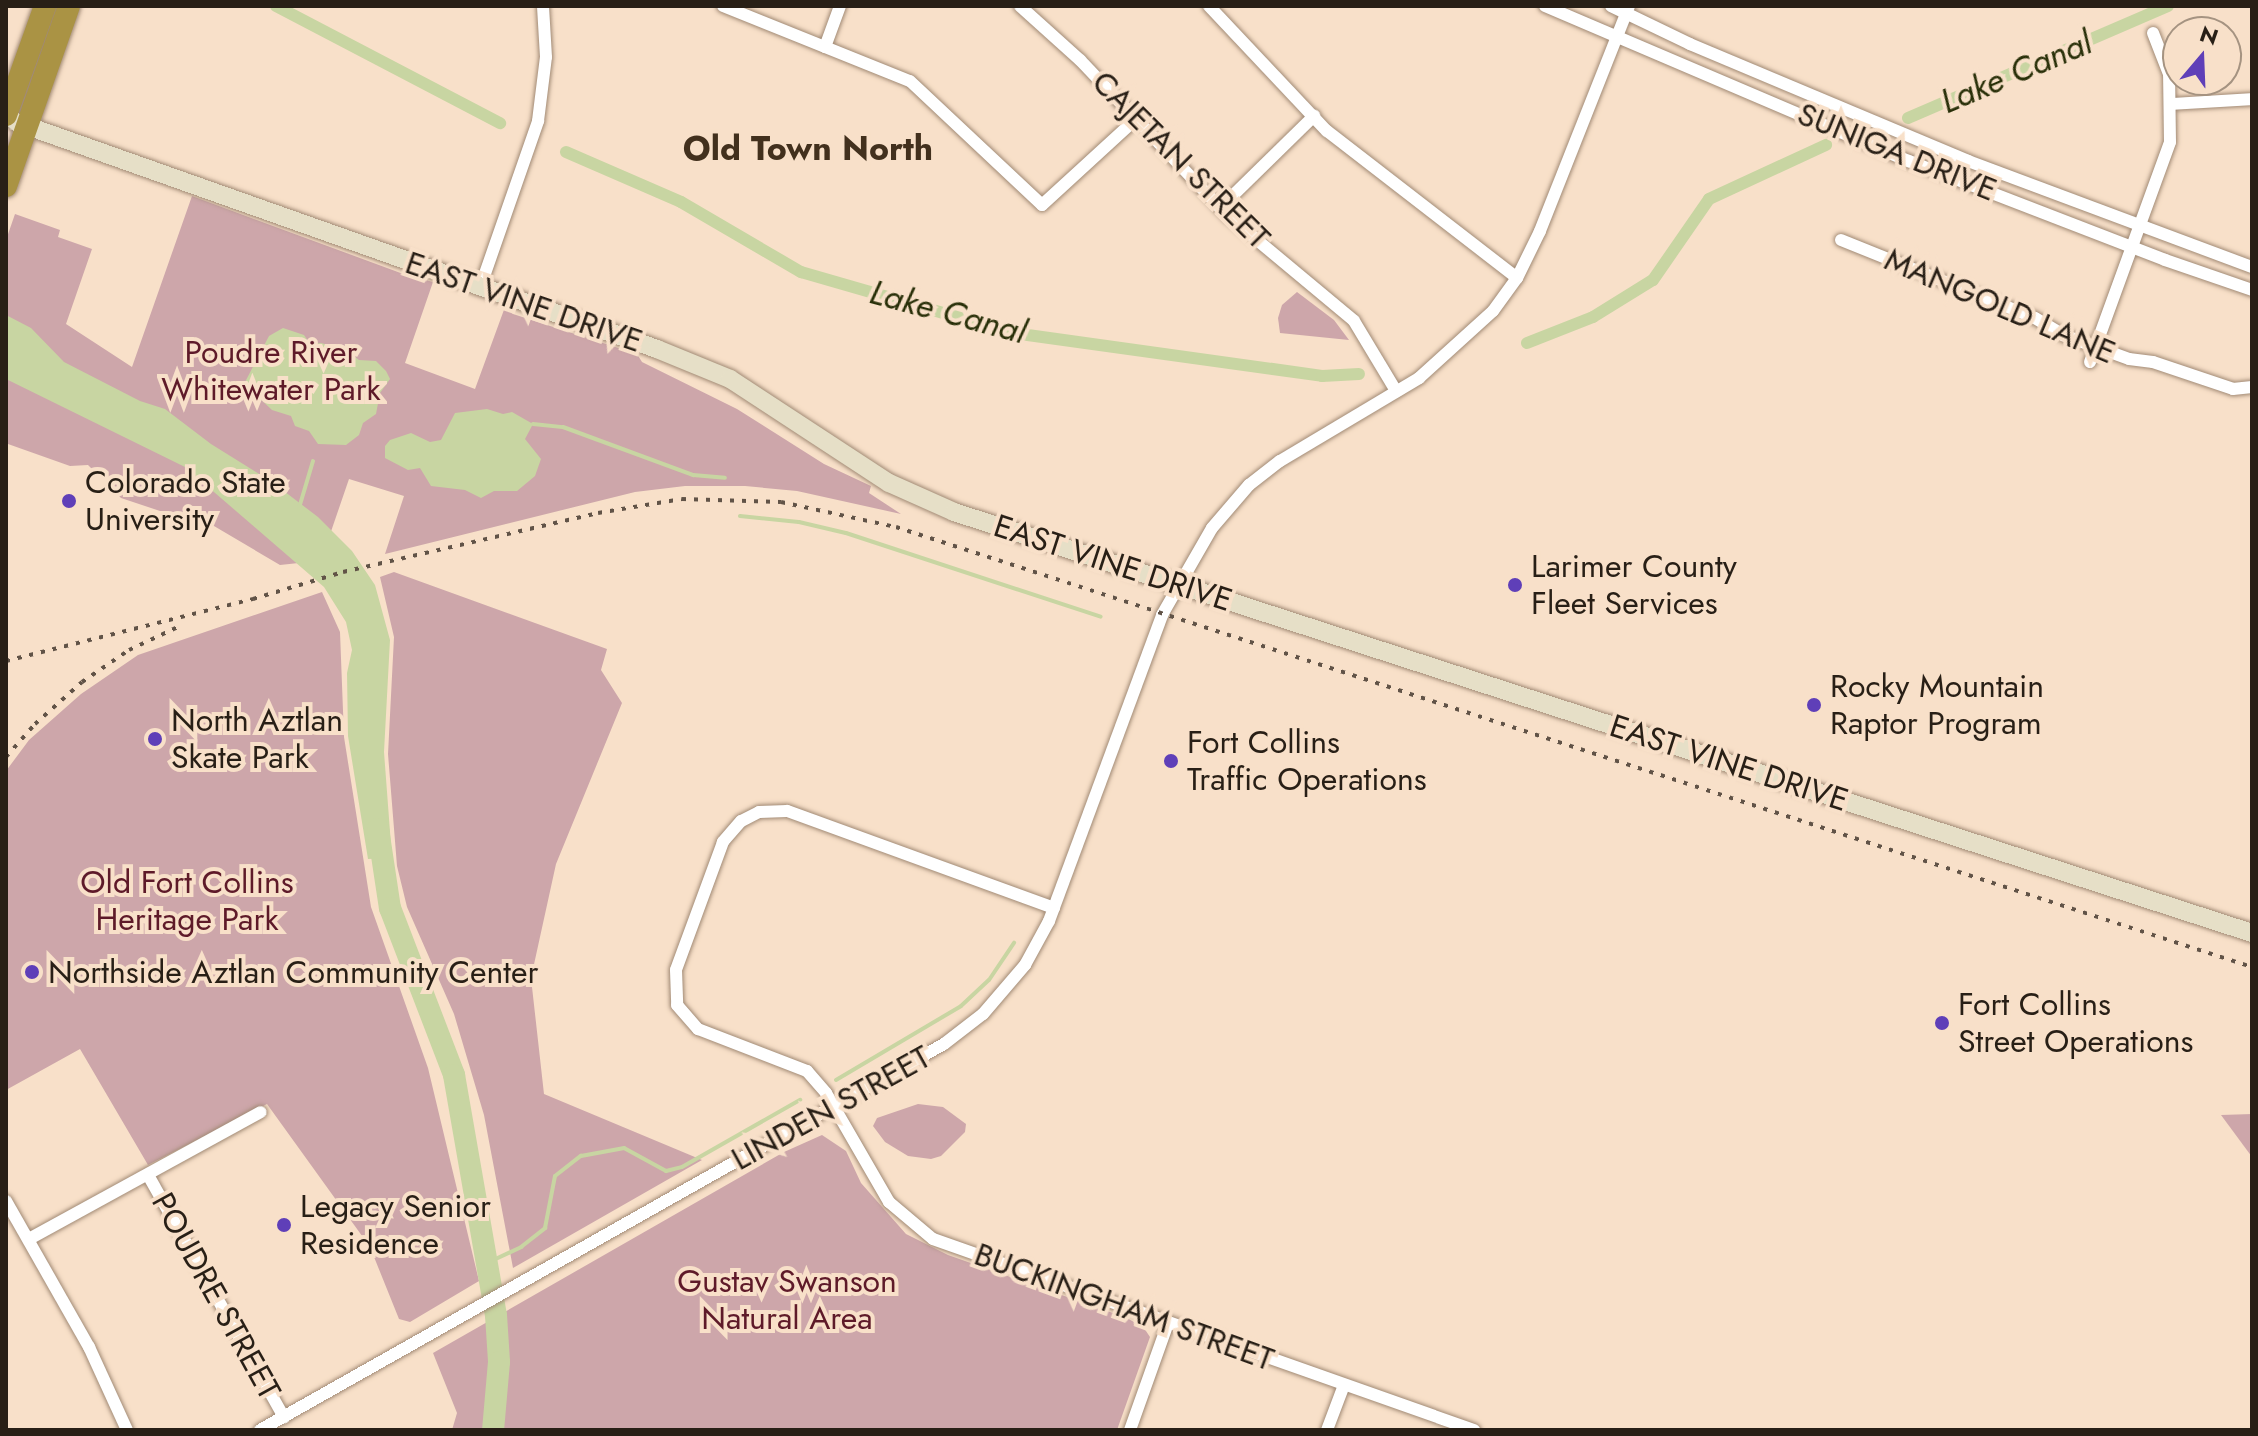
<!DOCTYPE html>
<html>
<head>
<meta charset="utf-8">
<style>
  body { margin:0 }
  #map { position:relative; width:2258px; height:1436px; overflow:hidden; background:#f8e0c9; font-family:Jost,sans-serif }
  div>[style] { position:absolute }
  .green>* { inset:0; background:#cda6aa }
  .water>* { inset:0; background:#c8d5a2 }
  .stream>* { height:4px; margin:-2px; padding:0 2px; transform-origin:2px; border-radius:2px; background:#c8d5a2 }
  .canal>* { height:12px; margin:-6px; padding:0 6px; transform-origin:6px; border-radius:6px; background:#c8d5a2 }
  .river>* { height:22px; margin:-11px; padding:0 11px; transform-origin:11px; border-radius:11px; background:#c8d5a2 }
  .roads { filter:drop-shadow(0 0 2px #a18a75) drop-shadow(0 0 2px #a18a75) }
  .street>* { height:12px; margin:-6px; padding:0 6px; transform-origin:6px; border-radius:6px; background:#fff }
  .secondary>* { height:18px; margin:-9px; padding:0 9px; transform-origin:9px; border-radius:9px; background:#e6dfc7 }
  .highway>* { height:22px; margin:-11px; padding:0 11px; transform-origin:11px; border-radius:11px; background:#aa9344 }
  .rail>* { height:4px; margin-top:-2px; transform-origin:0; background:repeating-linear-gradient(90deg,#615347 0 4px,transparent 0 12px) }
  .dots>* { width:22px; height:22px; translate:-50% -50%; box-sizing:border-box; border:4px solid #f8e0c9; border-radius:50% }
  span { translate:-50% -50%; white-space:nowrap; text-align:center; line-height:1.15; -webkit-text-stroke:8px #f8e0c9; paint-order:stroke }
  .street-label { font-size:32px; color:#281f16 }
  .park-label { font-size:32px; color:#5e1a29 }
  .poi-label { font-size:32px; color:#281f16 }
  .left { translate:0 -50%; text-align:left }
  .water-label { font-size:34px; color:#282f08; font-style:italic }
  .neighbourhood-label { font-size:34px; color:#42301d; font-weight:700 }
  .frame { position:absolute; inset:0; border:8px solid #281f16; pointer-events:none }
  .north { position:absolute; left:2162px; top:16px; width:80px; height:80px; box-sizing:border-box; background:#f8e0c9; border:2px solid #a59381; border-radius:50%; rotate:19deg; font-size:22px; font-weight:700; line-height:32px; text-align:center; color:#281f16 }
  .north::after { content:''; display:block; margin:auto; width:28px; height:36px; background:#5f3fb8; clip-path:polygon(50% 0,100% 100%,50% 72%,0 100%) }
</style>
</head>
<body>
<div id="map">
  <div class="green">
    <i style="clip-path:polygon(192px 196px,406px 275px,433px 282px,405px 363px,475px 389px,505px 307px,513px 314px,637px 354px,642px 362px,737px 409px,824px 464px,871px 486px,869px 493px,901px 514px,797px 491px,745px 486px,685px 486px,635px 492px,385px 554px,404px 496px,349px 479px,325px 549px,308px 562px,280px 565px,197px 516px,163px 512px,121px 498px,88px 465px,70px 466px,8px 444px,6px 240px,15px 214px,60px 230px,58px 237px,92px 249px,66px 324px,132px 367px)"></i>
    <i style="clip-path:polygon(1297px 292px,1334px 320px,1349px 340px,1280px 333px,1278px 318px,1282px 305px)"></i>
    <i style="clip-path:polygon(394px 572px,607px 649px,601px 670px,622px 703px,556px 864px,531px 978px,544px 1094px,702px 1160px,513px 1268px,484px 1115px,454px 1014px,407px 907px,397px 866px,388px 754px,394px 637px,380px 577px)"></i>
    <i style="clip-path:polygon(322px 592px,340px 632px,344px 737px,371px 907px,428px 1068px,479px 1281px,410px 1322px,399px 1319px,370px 1247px,267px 1104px,148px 1165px,80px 1049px,6px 1090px,6px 771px,29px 740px,81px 694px,138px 655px)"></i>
    <i style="clip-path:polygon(918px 1104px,943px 1107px,966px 1124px,965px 1132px,941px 1156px,931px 1159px,908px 1156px,885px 1142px,873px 1126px,877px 1118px)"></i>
    <i style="clip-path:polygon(2252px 1114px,2252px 1157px,2221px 1115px)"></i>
    <i style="clip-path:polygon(822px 1135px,846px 1151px,861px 1183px,906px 1234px,948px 1255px,1127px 1318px,1144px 1328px,1150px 1337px,1117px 1430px,452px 1430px,457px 1413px,433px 1353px,784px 1152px)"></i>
  </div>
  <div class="water">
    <i style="clip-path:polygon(6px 315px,31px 328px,64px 362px,140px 401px,165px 409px,211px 444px,272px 482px,318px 517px,352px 551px,375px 585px,390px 640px,384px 752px,392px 858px,368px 859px,348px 736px,347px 673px,352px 650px,346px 622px,324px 587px,185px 467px,6px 379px)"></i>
    <i style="clip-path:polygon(283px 328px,304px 335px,310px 344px,321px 343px,346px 350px,359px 360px,376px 361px,386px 371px,390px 379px,380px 393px,376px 414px,363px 423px,359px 435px,346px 445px,318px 444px,309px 431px,295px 426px,291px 416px,272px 410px,256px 395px,246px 393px,244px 384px,269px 336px)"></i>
    <i style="clip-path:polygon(487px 409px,503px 414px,512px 412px,533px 424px,525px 439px,541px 459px,535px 476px,517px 491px,494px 491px,481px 498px,465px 490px,431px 486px,420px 468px,408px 470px,385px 458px,385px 446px,390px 440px,411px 433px,430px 442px,441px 440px,455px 413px)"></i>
  </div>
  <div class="stream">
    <i style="left:533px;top:424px;width:30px;rotate:6deg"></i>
    <i style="left:563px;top:427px;width:139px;rotate:20.3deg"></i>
    <i style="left:693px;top:475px;width:32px;rotate:5deg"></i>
    <i style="left:299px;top:508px;width:49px;rotate:-73.4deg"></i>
    <i style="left:740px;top:516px;width:59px;rotate:5.8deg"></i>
    <i style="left:799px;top:522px;width:48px;rotate:13.2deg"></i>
    <i style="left:846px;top:533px;width:268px;rotate:18.2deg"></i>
    <i style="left:836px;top:1080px;width:145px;rotate:-30.6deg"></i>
    <i style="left:961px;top:1006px;width:38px;rotate:-43deg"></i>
    <i style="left:989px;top:980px;width:45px;rotate:-56deg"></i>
    <i style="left:487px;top:1263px;width:38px;rotate:-25deg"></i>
    <i style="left:521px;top:1247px;width:31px;rotate:-38deg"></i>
    <i style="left:545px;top:1228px;width:53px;rotate:-79.1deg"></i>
    <i style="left:555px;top:1176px;width:33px;rotate:-38deg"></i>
    <i style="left:581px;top:1156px;width:44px;rotate:-10.5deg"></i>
    <i style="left:624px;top:1148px;width:48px;rotate:28.7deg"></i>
    <i style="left:666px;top:1171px;width:16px;rotate:-14deg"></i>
    <i style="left:682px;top:1167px;width:136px;rotate:-29.6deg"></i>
  </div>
  <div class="canal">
    <i style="left:276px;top:6px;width:253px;rotate:27.6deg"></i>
    <i style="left:1908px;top:118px;width:283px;rotate:-23.3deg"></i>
    <i style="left:566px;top:152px;width:125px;rotate:23.5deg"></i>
    <i style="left:681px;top:202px;width:139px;rotate:30.3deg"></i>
    <i style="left:801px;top:272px;width:221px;rotate:16.1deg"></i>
    <i style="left:1013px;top:333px;width:312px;rotate:7.9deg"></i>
    <i style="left:1322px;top:376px;width:37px;rotate:-3deg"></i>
    <i style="left:1527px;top:343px;width:71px;rotate:-21.5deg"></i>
    <i style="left:1593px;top:317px;width:70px;rotate:-31.7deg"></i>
    <i style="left:1653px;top:280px;width:98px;rotate:-55.3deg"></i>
    <i style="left:1709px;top:199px;width:129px;rotate:-24.8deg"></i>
  </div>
  <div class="river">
    <i style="left:378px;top:829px;width:80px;rotate:81.4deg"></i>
    <i style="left:390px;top:908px;width:179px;rotate:69deg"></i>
    <i style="left:454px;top:1075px;width:244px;rotate:80.1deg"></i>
    <i style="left:496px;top:1315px;width:47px;rotate:86.3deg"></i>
    <i style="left:499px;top:1362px;width:68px;rotate:95deg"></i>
  </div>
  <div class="roads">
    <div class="street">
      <i style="left:723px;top:6px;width:201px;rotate:21.9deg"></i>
      <i style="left:910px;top:81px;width:181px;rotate:43.2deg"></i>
      <i style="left:1042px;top:205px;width:129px;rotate:-42.5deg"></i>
      <i style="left:1020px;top:6px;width:81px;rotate:42deg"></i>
      <i style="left:1080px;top:60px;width:214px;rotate:46.5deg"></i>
      <i style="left:1227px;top:215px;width:165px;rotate:39.8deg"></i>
      <i style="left:1354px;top:321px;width:82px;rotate:59deg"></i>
      <i style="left:1209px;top:6px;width:172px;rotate:46.7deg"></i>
      <i style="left:1327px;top:131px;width:240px;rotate:37.7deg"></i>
      <i style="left:1545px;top:6px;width:396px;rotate:23.1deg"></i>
      <i style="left:1909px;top:161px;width:274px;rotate:21.1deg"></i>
      <i style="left:2165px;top:260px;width:92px;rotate:19deg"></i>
      <i style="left:1611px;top:6px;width:88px;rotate:25.7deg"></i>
      <i style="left:1690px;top:44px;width:302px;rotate:22.8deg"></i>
      <i style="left:1968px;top:161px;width:303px;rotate:20.5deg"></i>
      <i style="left:825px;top:47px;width:44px;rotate:-69.9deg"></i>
      <i style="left:2171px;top:104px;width:81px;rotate:-3.5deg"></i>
      <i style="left:1220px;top:208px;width:132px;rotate:-44.4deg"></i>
      <i style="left:1841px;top:240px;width:209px;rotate:21.9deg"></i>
      <i style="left:2035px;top:318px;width:33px;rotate:31deg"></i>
      <i style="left:2063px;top:335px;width:70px;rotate:20deg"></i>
      <i style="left:2129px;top:359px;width:24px;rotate:7deg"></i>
      <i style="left:2153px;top:362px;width:84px;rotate:18.6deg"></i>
      <i style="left:2233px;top:389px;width:19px;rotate:-6deg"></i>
      <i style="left:480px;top:288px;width:177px;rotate:-70.8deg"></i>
      <i style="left:538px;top:121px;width:64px;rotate:-82.9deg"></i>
      <i style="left:546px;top:57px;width:51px;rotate:-93.4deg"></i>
      <i style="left:2090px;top:362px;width:234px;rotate:-70deg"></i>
      <i style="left:2170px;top:142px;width:68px;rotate:-90.8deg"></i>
      <i style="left:2169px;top:74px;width:44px;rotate:-111.3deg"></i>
      <i style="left:1054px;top:908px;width:284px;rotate:-160deg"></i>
      <i style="left:787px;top:811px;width:28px;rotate:178deg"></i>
      <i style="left:759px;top:812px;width:20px;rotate:153deg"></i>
      <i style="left:741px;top:821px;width:28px;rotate:131deg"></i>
      <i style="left:723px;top:842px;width:136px;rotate:110.2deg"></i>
      <i style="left:676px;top:970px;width:35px;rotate:88deg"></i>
      <i style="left:677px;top:1005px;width:32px;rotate:49deg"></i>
      <i style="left:698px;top:1029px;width:117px;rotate:21.1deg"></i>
      <i style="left:807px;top:1071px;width:29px;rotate:49deg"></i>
      <i style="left:826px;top:1093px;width:126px;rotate:60deg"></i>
      <i style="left:889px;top:1202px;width:57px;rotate:40.1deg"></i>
      <i style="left:933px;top:1239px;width:574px;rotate:19.45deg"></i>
      <i style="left:148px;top:1175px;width:278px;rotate:60.7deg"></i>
      <i style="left:6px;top:1201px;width:168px;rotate:60.4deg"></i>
      <i style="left:89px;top:1347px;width:91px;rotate:65.4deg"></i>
      <i style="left:29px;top:1239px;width:264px;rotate:-28.7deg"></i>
      <i style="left:260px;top:1430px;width:785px;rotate:-29.44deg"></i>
      <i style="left:944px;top:1044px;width:49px;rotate:-37.6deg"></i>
      <i style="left:983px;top:1014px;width:65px;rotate:-49.4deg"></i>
      <i style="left:1025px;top:965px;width:50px;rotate:-61.4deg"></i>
      <i style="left:1049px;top:921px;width:326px;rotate:-69.7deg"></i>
      <i style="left:1162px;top:615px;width:100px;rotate:-60.1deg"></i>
      <i style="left:1212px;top:528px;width:57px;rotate:-49.3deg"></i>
      <i style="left:1249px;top:485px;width:39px;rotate:-38deg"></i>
      <i style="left:1280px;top:461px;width:162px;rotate:-30.8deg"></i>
      <i style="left:1419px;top:378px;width:100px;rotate:-42.2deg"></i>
      <i style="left:1493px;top:311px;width:41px;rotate:-54deg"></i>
      <i style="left:1517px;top:278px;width:52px;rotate:-63.9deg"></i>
      <i style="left:1540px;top:231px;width:242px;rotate:-68.4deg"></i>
      <i style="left:1130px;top:1430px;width:114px;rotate:-70.4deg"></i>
      <i style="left:1327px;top:1430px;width:48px;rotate:-69.3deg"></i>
    </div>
    <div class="secondary">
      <i style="left:16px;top:122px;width:680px;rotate:19.5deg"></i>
      <i style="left:657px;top:349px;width:79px;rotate:22.3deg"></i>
      <i style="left:730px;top:379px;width:190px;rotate:33.2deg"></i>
      <i style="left:889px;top:483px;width:71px;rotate:24deg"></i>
      <i style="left:954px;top:512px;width:1365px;rotate:17.97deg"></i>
    </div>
    <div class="highway">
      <i style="left:6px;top:115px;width:116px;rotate:-70.3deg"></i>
      <i style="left:6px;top:186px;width:191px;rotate:-70.7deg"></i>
    </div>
  </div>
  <div class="rail">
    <i style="left:6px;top:661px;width:255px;rotate:-14.1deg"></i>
    <i style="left:253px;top:599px;width:94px;rotate:-16.7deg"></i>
    <i style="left:343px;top:572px;width:262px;rotate:-13deg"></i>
    <i style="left:598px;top:513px;width:85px;rotate:-9.5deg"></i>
    <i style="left:682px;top:499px;width:99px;rotate:1.7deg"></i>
    <i style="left:781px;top:502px;width:118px;rotate:12.3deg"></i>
    <i style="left:896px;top:527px;width:1426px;rotate:17.98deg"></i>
    <i style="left:6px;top:757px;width:44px;rotate:-48.7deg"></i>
    <i style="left:35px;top:724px;width:63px;rotate:-41.8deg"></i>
    <i style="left:82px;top:682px;width:57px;rotate:-34.2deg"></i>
    <i style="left:129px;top:650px;width:56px;rotate:-25.2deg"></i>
  </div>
  <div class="dots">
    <i style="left:69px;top:501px;background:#5f3fb8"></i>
    <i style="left:1515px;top:585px;background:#5f3fb8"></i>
    <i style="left:1814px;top:705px;background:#5f3fb8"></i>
    <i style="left:155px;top:739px;background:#5f3fb8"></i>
    <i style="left:1171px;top:761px;background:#5f3fb8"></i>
    <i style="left:32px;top:972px;background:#5f3fb8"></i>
    <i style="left:1942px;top:1023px;background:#5f3fb8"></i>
    <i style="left:284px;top:1225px;background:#5f3fb8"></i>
  </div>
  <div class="street-label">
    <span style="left:1897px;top:152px;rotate:22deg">SUNIGA DRIVE</span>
    <span style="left:1181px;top:160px;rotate:45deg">CAJETAN STREET</span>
    <span style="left:524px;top:302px;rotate:19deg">EAST VINE DRIVE</span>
    <span style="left:2000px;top:306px;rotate:23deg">MANGOLD LANE</span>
    <span style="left:1113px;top:563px;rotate:18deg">EAST VINE DRIVE</span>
    <span style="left:1729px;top:763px;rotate:18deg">EAST VINE DRIVE</span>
    <span style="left:831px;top:1108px;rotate:-29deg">LINDEN STREET</span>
    <span style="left:216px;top:1296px;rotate:61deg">POUDRE STREET</span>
    <span style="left:1124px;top:1307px;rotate:20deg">BUCKINGHAM STREET</span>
  </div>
  <div class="park-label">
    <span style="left:271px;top:371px">Poudre River<br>Whitewater Park</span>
    <span style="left:187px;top:901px">Old Fort Collins<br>Heritage Park</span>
    <span style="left:787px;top:1300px">Gustav Swanson<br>Natural Area</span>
  </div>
  <div class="poi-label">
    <span class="left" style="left:85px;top:501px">Colorado State<br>University</span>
    <span class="left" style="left:1531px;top:585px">Larimer County<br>Fleet Services</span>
    <span class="left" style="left:1830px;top:705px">Rocky Mountain<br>Raptor Program</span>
    <span class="left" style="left:171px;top:739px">North Aztlan<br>Skate Park</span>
    <span class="left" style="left:1187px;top:761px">Fort Collins<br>Traffic Operations</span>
    <span class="left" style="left:48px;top:972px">Northside Aztlan Community Center</span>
    <span class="left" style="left:1958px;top:1023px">Fort Collins<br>Street Operations</span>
    <span class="left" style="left:300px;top:1225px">Legacy Senior<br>Residence</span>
  </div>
  <div class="water-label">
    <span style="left:2016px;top:72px;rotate:-23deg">Lake Canal</span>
    <span style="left:948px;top:312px;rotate:15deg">Lake Canal</span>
  </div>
  <div class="neighbourhood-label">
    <span style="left:808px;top:149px">Old Town North</span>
  </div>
  <div class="frame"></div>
  <div class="north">N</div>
</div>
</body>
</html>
